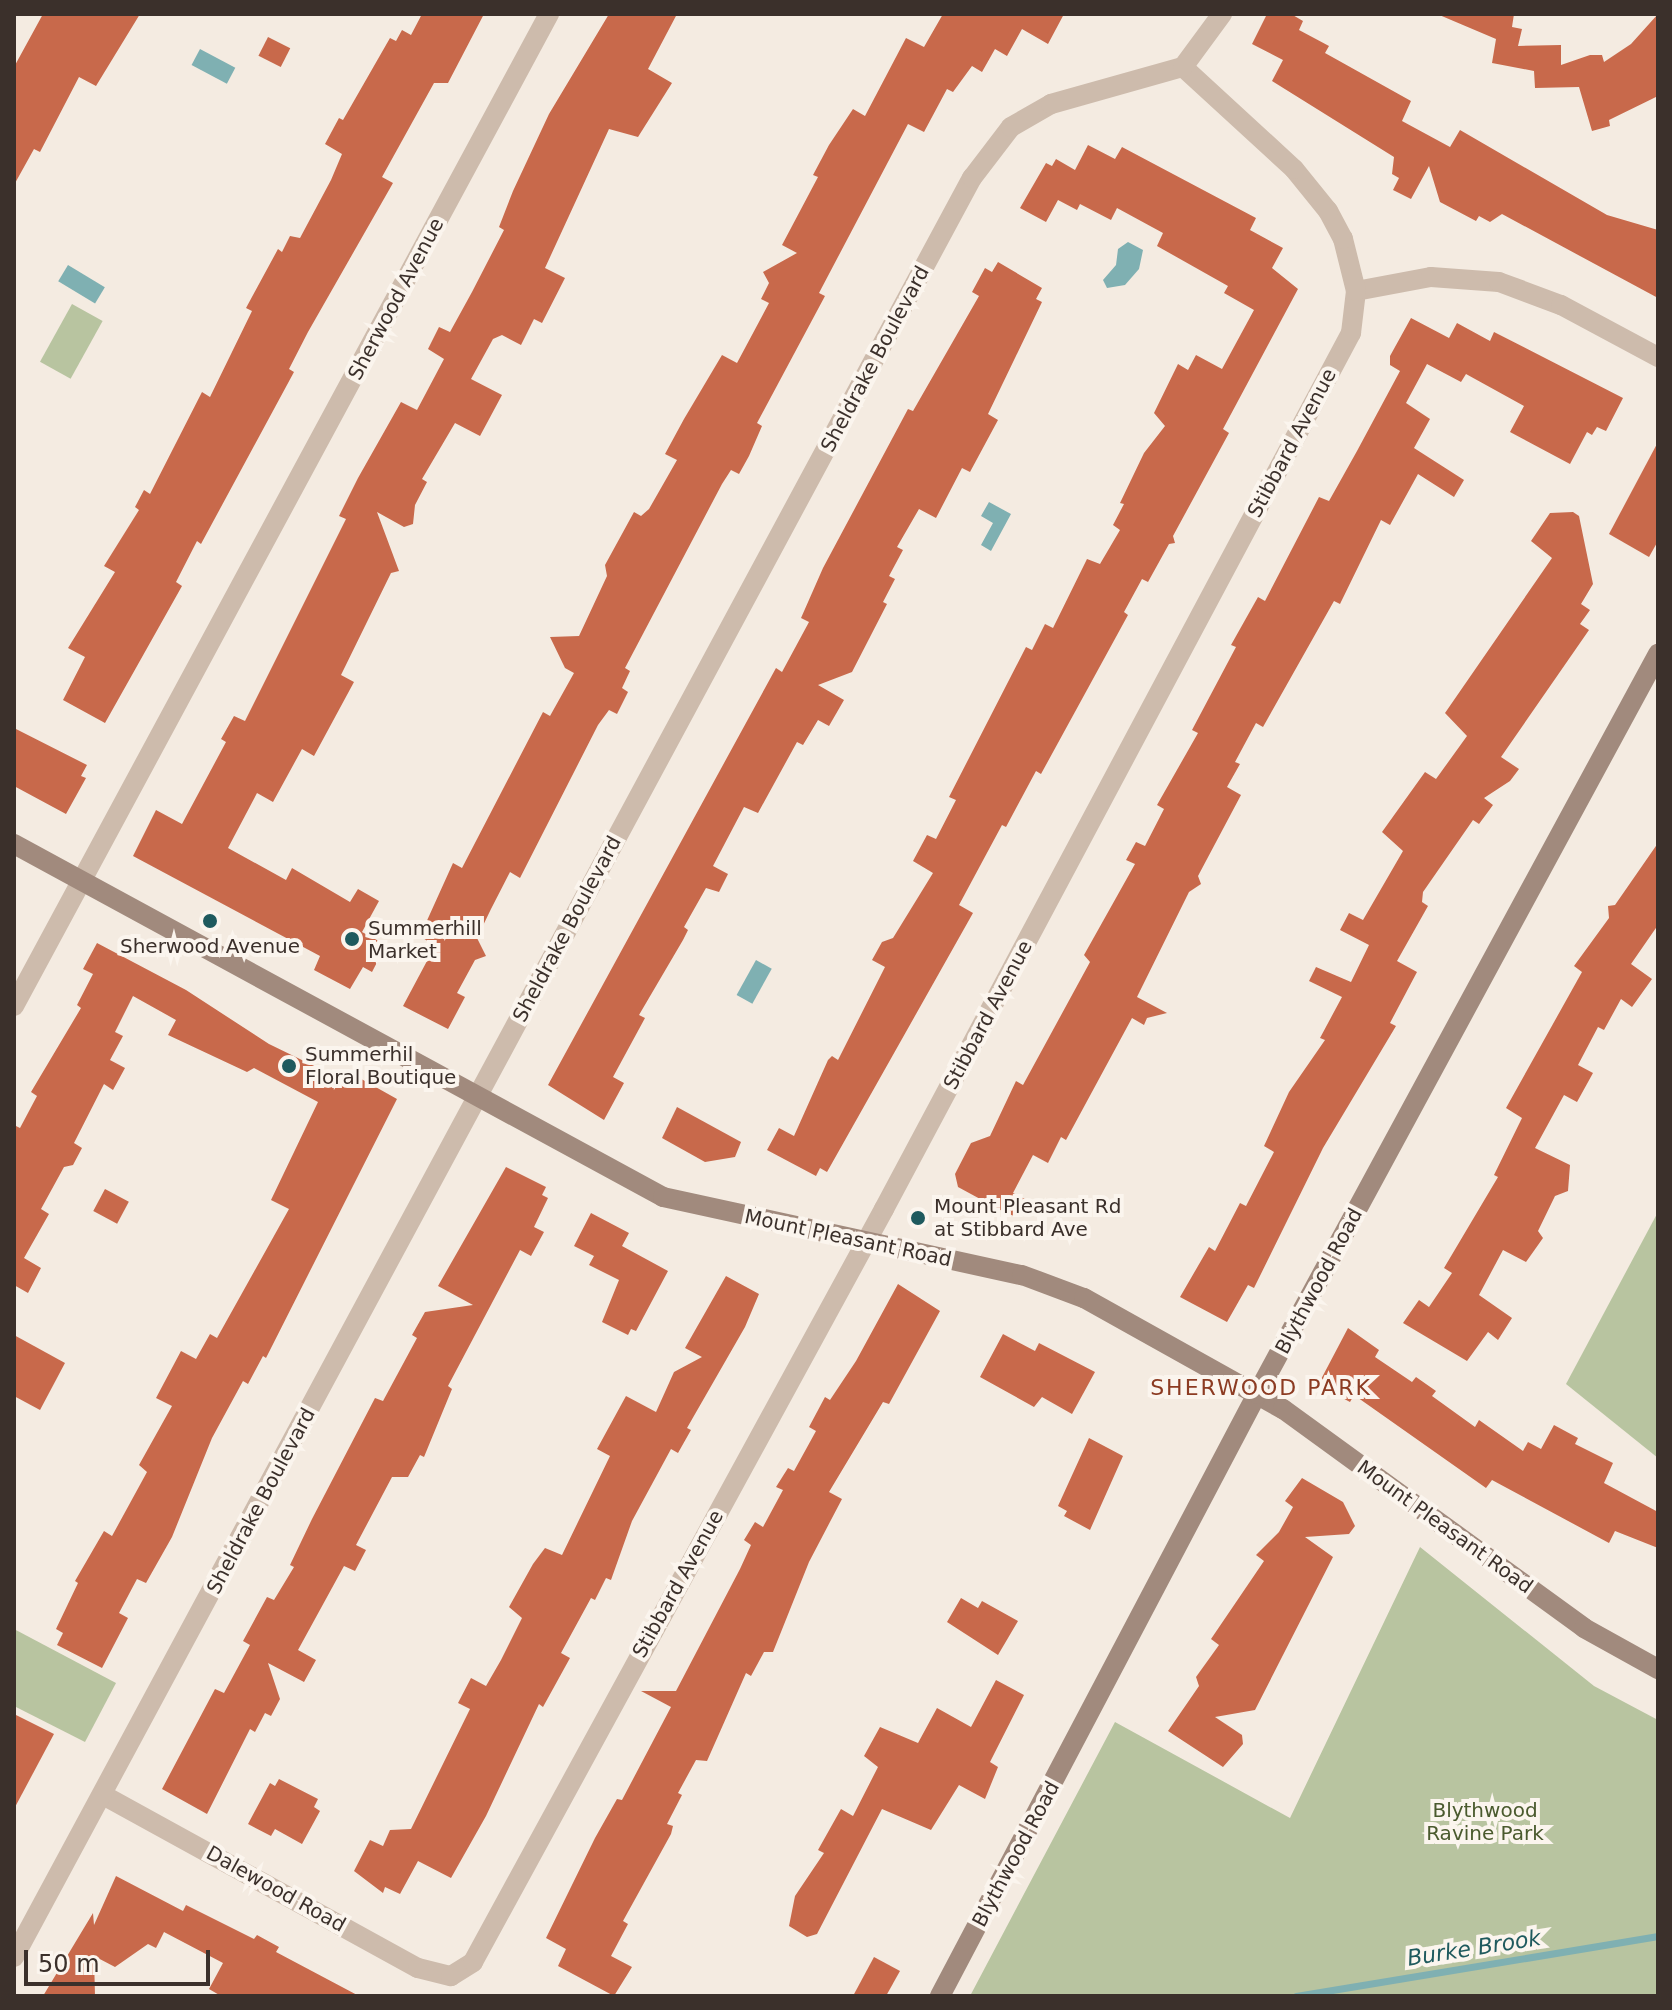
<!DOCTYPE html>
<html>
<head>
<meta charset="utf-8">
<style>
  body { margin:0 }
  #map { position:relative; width:1672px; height:2010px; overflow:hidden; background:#f4ebe1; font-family:"DejaVu Sans",sans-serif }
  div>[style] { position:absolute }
  .green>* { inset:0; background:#b8c4a0; transform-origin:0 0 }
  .water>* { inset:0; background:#7fb0b2; transform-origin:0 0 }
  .stream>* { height:7px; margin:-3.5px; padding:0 3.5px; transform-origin:3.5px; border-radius:3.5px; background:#7fb0b2 }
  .building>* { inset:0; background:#c8694b; transform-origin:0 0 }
  .street>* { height:20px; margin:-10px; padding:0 10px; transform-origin:10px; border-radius:10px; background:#cdbbac }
  .secondary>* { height:20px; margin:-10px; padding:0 10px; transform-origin:10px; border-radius:10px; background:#a18a7d }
  .dots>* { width:22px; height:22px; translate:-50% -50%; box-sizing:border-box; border:4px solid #fbf5ee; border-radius:50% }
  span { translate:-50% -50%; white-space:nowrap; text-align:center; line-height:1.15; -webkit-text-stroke:8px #fbf5ee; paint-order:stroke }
  .street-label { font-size:20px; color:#3b302b }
  .poi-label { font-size:20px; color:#3b302b }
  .left { translate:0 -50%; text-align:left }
  .park-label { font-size:20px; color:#4a5a2e }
  .neighbourhood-label { font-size:22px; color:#8c3b22; letter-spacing:2px }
  .water-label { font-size:22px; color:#1f5a5e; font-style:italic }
  .frame { position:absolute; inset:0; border:16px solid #3b302b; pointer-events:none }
  .scale { position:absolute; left:24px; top:1950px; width:186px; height:36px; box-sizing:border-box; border:4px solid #3b302b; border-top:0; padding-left:10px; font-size:24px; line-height:28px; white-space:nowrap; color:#3b302b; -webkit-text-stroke:6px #fbf5ee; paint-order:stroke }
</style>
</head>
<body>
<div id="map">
  <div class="green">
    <i style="left:72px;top:304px;width:35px;height:66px;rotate:29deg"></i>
    <i style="clip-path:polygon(1658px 1212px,1658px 1458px,1566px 1384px)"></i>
    <i style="clip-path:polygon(1420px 1547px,1594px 1686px,1658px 1720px,1658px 1996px,970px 1996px,1115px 1722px,1290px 1818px)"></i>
    <i style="clip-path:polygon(14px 1629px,116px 1683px,85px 1742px,14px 1706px)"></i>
  </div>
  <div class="water">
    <i style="left:200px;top:49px;width:40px;height:18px;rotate:28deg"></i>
    <i style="clip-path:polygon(1128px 242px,1143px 250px,1139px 269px,1125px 285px,1107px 288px,1103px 280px,1116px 265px,1118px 249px)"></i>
    <i style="left:68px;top:265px;width:43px;height:19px;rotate:31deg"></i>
    <i style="clip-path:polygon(989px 502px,1011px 514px,991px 551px,981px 545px,993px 523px,981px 516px)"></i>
    <i style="left:756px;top:960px;width:18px;height:40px;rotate:29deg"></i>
  </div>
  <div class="stream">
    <i style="left:1296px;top:1996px;width:367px;rotate:-9.4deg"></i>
  </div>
  <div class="building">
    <i style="clip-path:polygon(43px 14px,140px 14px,96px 86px,79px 77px,40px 152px,34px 149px,14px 185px,14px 67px)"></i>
    <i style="clip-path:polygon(422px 14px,484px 14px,448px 83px,434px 83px,382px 177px,393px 183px,308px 332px,289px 369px,294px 372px,201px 544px,197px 541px,176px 582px,182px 586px,105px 723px,63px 700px,85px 657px,68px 648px,115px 572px,104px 566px,139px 510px,135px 507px,144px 490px,150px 494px,202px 392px,210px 397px,252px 311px,246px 308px,278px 249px,282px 252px,290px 236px,300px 238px,331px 180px,342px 154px,325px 144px,339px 118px,343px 120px,390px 38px,396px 41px,402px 30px,411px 35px)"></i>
    <i style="clip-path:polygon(609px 14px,677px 14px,648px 69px,672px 83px,638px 137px,609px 129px,545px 268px,565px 278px,542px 323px,534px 319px,521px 345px,502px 335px,493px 339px,471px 379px,502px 395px,480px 436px,455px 423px,422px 479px,427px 482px,415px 505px,413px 524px,404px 527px,377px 512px,399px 571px,391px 573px,341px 675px,354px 682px,314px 756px,302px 749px,273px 802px,257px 793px,228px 848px,286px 880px,292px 868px,350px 902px,358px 889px,379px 901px,362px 932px,386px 945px,372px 972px,363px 967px,350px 989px,314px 970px,320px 956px,133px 856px,156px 810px,182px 824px,226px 742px,221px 739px,234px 716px,245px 721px,346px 519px,339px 516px,358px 478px,401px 402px,417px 410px,444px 359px,428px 349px,439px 327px,450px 332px,472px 292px,504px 230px,499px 227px,513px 191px,549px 114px)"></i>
    <i style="clip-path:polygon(943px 14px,1064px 14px,1048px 44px,1022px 29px,1007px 56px,995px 49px,982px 72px,972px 66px,953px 92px,947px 89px,924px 132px,908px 124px,819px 293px,825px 296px,757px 423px,762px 426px,749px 456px,739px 474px,731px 470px,722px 484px,625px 668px,630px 671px,622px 688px,628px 692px,617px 714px,609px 710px,598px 725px,520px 878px,510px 872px,491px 909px,477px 938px,486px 956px,475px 960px,457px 993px,465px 997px,448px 1029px,403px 1006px,435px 946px,420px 936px,453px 863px,462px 868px,543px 712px,550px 716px,574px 673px,565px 668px,550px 637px,579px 636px,607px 576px,605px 565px,634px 512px,641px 516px,649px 509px,677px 460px,665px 454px,684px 419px,722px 355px,737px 363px,769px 303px,761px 299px,769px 283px,763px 272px,797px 253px,782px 245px,818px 177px,813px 175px,829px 145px,853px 109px,865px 116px,906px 38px,924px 47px)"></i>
    <i style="clip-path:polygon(1267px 14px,1291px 14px,1303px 21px,1299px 30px,1329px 46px,1325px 53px,1411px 101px,1402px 121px,1450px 147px,1460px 130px,1607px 215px,1658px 230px,1658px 298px,1502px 214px,1490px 222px,1479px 216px,1476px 221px,1440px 202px,1429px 166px,1411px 199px,1393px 190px,1399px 178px,1392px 174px,1394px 157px,1272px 81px,1283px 60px,1252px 44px)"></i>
    <i style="clip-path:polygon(1437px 14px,1514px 14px,1512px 27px,1522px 29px,1518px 46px,1561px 45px,1561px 65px,1590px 55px,1602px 55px,1604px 62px,1631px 44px,1658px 14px,1658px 96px,1609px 120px,1610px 126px,1592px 131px,1579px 87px,1535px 88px,1534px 71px,1492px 63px,1496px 39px)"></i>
    <i style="left:268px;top:37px;width:25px;height:21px;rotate:27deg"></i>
    <i style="clip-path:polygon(1088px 145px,1115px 159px,1122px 147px,1256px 218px,1250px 230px,1283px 248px,1272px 268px,1298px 289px,1223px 429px,1229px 433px,1173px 536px,1175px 543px,1169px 544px,1148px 582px,1142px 579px,1124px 612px,1128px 615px,1041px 774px,1036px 771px,1006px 827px,1002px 825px,959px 905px,973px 913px,827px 1172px,820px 1168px,816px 1176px,767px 1150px,779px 1128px,794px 1136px,828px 1060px,832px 1056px,838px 1060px,885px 967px,872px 960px,882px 942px,893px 938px,933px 873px,913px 861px,927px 835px,936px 839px,956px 800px,949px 797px,1026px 647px,1032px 650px,1045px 624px,1053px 628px,1087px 559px,1100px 564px,1120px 530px,1113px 525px,1124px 504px,1120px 503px,1144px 453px,1165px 426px,1154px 413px,1178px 364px,1188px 370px,1196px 355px,1222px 369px,1254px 310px,1224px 293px,1228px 286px,1157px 246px,1163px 233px,1117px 208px,1111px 220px,1080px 204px,1077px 210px,1058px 200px,1046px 222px,1020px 208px,1046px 163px,1052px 166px,1056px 159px,1075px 170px)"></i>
    <i style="clip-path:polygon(998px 262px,1042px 288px,1036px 299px,1042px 302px,988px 414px,998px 420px,970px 472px,962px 468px,936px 518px,919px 509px,897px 547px,903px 550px,889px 576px,895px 579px,883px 602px,887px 604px,852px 672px,818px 685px,844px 700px,829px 726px,818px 720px,803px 745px,797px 742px,758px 813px,744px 807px,713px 866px,728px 874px,719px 892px,706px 888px,684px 927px,688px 930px,683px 940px,639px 1015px,645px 1018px,613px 1077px,624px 1083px,604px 1120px,548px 1085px,776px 668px,782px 672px,809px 622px,801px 618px,823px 568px,908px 409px,913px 411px,979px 296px,972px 292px,985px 268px,992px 272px)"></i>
    <i style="clip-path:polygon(1411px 318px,1449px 338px,1457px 323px,1490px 341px,1494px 332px,1623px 398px,1606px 431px,1597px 427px,1592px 435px,1587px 432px,1570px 464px,1510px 432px,1524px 406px,1466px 374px,1461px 382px,1427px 364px,1406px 403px,1430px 419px,1414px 448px,1464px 480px,1454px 497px,1418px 474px,1390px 525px,1381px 520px,1340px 604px,1334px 601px,1263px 727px,1256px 723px,1235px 762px,1240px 764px,1227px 787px,1241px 795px,1198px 876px,1201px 884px,1189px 892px,1137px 997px,1167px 1013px,1147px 1018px,1144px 1025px,1132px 1018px,1066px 1140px,1061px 1137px,1048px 1163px,1033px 1155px,1013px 1193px,1027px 1200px,1017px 1217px,1006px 1213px,958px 1187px,955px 1174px,971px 1143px,990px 1136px,1016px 1081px,1023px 1085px,1090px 962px,1084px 955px,1135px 864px,1126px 860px,1136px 842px,1145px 846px,1164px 809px,1157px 805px,1198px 733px,1192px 730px,1236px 647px,1231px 645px,1258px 597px,1265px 601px,1319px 497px,1329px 501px,1357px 451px,1400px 371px,1390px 365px,1390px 356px)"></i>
    <i style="clip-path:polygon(1658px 442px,1658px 541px,1649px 557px,1609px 534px)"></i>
    <i style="clip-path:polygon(1573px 512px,1579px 516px,1593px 584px,1581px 604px,1590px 610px,1580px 624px,1589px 630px,1501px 757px,1519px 769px,1510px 781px,1484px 798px,1493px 805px,1479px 824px,1473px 820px,1423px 892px,1422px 902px,1428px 906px,1397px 961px,1417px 972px,1390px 1023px,1396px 1026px,1323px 1148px,1254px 1288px,1248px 1285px,1227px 1322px,1180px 1297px,1209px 1247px,1215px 1251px,1240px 1203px,1246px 1206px,1274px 1152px,1264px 1146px,1289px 1092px,1325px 1040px,1320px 1038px,1342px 997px,1309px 981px,1316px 967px,1351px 982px,1369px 945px,1340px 930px,1349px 913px,1363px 920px,1403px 851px,1382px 832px,1425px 772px,1436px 779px,1467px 736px,1445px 713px,1552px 558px,1531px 541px,1550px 513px)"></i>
    <i style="clip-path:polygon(14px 728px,87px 765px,81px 776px,86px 778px,66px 814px,14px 786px)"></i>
    <i style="clip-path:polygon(1658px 843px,1658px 925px,1631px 964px,1652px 979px,1632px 1007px,1621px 999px,1604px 1030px,1598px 1027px,1578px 1065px,1593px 1073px,1577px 1102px,1564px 1095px,1535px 1148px,1570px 1165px,1568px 1191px,1555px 1196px,1538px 1231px,1543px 1238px,1526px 1262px,1503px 1250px,1479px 1295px,1512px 1318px,1498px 1340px,1488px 1332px,1467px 1361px,1403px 1323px,1419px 1300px,1429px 1307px,1452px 1273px,1444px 1268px,1498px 1177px,1494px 1175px,1522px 1118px,1506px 1108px,1582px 972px,1574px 966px,1609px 918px,1608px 906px,1615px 905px)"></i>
    <i style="clip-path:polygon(97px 943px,186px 990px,269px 1044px,345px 1081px,356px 1076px,397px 1099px,266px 1358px,263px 1356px,248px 1384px,243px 1381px,212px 1438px,172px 1537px,146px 1583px,137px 1579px,119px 1613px,128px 1618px,102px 1668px,57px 1645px,63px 1633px,56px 1629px,78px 1583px,75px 1581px,104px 1531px,112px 1536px,147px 1472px,139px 1465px,172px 1406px,156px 1398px,181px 1351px,196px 1359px,210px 1334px,217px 1338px,289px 1209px,271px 1200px,318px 1102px,254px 1068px,247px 1072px,168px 1035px,176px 1020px,133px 996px,115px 1032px,123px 1036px,110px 1060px,125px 1068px,113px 1090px,104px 1084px,74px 1143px,82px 1148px,73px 1165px,64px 1167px,41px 1209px,49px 1214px,24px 1258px,41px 1268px,28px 1293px,14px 1285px,14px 1125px,20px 1128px,37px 1096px,31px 1092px,81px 1008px,77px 1005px,93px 974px,83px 969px)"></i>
    <i style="clip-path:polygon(677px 1107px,741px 1142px,735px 1157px,705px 1162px,662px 1138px)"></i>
    <i style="clip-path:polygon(506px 1167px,546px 1187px,542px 1195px,548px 1198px,534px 1227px,544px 1232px,531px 1256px,520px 1250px,448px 1386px,452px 1389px,424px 1457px,420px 1455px,408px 1477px,392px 1477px,356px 1545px,366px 1550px,355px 1571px,344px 1566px,298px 1650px,316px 1660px,304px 1682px,268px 1663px,280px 1699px,271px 1716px,265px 1713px,255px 1732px,250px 1729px,207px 1814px,162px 1789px,215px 1689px,224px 1693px,250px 1645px,243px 1641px,267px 1597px,274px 1600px,294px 1567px,290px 1565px,312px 1519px,375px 1398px,383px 1401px,417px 1338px,412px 1335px,425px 1312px,473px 1305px,438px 1286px)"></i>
    <i style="left:105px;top:1189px;width:27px;height:25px;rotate:28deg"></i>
    <i style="clip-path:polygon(591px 1213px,629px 1233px,622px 1246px,668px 1271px,636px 1331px,631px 1329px,628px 1335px,602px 1322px,619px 1280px,589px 1265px,594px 1256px,574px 1246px)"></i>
    <i style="clip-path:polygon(726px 1276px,759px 1294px,745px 1327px,687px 1428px,691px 1430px,678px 1453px,671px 1449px,632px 1521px,611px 1580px,606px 1578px,595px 1600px,591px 1598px,561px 1653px,570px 1658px,543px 1707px,539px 1704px,486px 1816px,451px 1878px,418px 1861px,400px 1894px,385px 1887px,383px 1893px,354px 1871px,370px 1840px,383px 1846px,390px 1830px,411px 1829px,470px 1709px,458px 1703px,471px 1678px,486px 1686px,501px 1660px,522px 1618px,509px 1607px,533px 1564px,545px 1548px,562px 1555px,610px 1456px,597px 1449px,626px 1396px,656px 1412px,674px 1372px,702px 1357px,685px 1348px)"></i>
    <i style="clip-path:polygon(898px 1284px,940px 1311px,889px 1404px,883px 1402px,829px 1492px,842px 1499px,809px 1562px,773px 1652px,764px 1652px,751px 1676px,746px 1673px,707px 1761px,696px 1760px,678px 1793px,682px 1795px,667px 1824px,673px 1826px,671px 1834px,623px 1921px,628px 1924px,611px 1956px,632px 1967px,614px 1996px,558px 1966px,566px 1949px,546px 1938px,595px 1838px,617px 1799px,622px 1800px,671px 1707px,641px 1691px,676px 1691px,740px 1569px,751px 1545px,744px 1540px,755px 1522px,763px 1527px,783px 1490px,776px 1487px,788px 1468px,794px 1471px,816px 1431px,809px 1427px,825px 1397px,830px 1400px,856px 1361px)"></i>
    <i style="clip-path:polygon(1348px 1328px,1379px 1350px,1375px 1357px,1412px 1382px,1416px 1377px,1436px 1391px,1432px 1396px,1475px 1427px,1479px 1420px,1523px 1451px,1528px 1442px,1541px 1449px,1554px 1425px,1578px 1438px,1575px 1444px,1613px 1463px,1604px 1483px,1658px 1512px,1658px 1548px,1615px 1531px,1609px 1543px,1492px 1480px,1486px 1488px,1354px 1395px,1350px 1402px,1318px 1385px)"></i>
    <i style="clip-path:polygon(1003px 1334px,1035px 1351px,1039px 1343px,1095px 1372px,1072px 1414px,1042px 1397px,1034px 1407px,980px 1377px)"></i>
    <i style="clip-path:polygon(14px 1335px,65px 1363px,40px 1410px,14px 1396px)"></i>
    <i style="clip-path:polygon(1089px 1438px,1123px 1456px,1090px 1530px,1064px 1516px,1067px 1511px,1058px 1506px)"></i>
    <i style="clip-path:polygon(1302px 1478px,1343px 1502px,1355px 1526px,1349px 1534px,1305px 1537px,1333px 1557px,1255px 1710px,1215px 1717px,1242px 1735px,1243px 1744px,1223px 1767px,1168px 1731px,1199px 1686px,1196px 1677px,1219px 1645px,1211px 1639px,1264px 1561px,1256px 1555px,1279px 1532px,1293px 1507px,1285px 1501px)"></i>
    <i style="clip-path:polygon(961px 1598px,978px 1608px,982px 1601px,1018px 1621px,998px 1655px,947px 1622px)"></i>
    <i style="clip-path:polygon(996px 1680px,1024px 1695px,990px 1762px,998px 1767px,985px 1799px,959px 1785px,931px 1830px,882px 1809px,817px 1934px,807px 1937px,789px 1926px,795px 1896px,824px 1853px,818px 1850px,841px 1809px,853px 1816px,878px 1767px,864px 1756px,880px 1727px,918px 1743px,937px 1708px,971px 1727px)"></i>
    <i style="clip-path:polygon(14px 1714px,54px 1734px,14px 1809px)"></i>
    <i style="clip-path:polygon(279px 1779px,318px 1799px,314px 1807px,320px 1811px,302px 1844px,275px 1829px,271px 1836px,248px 1824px,270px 1783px,275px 1786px)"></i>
    <i style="clip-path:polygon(116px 1876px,183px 1911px,186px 1905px,254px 1939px,257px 1935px,279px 1947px,276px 1952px,359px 1996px,221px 1996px,209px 1989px,223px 1963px,164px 1932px,156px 1948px,148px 1944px,115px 1967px,94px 1956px,95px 1996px,43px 1996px,93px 1913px,94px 1925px)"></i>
    <i style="clip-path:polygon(874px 1957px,900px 1971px,886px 1996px,853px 1996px)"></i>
  </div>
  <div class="street">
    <i style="left:1356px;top:291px;width:76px;rotate:-10.6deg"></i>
    <i style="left:1431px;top:277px;width:68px;rotate:4.2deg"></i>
    <i style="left:1499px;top:282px;width:66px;rotate:20.4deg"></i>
    <i style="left:1561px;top:305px;width:110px;rotate:28.2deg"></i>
    <i style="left:14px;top:1006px;width:1127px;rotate:-61.66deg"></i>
    <i style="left:103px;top:1795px;width:359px;rotate:28.8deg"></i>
    <i style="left:418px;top:1968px;width:34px;rotate:14deg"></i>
    <i style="left:451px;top:1976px;width:26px;rotate:-32deg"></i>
    <i style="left:473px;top:1962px;width:858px;rotate:-61.37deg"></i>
    <i style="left:884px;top:1209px;width:993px;rotate:-61.94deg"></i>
    <i style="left:1351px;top:333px;width:42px;rotate:-83.2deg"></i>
    <i style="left:1356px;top:291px;width:54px;rotate:-104deg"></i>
    <i style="left:1343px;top:239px;width:32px;rotate:-118deg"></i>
    <i style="left:1328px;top:211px;width:54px;rotate:-129deg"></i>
    <i style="left:1294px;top:169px;width:151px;rotate:-137.4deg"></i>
    <i style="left:14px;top:1957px;width:2021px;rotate:-61.7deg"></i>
    <i style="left:972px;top:178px;width:64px;rotate:-52.6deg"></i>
    <i style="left:1011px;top:127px;width:46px;rotate:-29.9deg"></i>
    <i style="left:1051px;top:104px;width:137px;rotate:-15.7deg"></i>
    <i style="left:1183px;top:67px;width:66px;rotate:-53.7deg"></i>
  </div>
  <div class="secondary">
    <i style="left:14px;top:844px;width:739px;rotate:28.54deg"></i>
    <i style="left:663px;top:1197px;width:367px;rotate:12.3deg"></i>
    <i style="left:1022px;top:1275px;width:66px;rotate:20.4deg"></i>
    <i style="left:1084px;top:1298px;width:228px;rotate:29.2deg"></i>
    <i style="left:1283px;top:1409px;width:372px;rotate:36deg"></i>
    <i style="left:1584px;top:1628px;width:85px;rotate:29deg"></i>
    <i style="left:940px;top:1996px;width:680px;rotate:-62.23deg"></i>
    <i style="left:1257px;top:1394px;width:842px;rotate:-61.55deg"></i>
  </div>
  <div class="dots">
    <i style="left:210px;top:921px;background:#1f5a5e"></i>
    <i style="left:352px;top:939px;background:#1f5a5e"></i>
    <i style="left:289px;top:1066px;background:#1f5a5e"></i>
    <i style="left:918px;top:1218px;background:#1f5a5e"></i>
  </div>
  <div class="street-label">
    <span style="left:396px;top:299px;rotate:-62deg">Sherwood Avenue</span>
    <span style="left:875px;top:359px;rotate:-62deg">Sheldrake Boulevard</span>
    <span style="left:1292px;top:443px;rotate:-62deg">Stibbard Avenue</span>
    <span style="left:567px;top:929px;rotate:-62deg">Sheldrake Boulevard</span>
    <span style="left:988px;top:1015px;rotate:-62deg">Stibbard Avenue</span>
    <span style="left:848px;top:1238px;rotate:12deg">Mount Pleasant Road</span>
    <span style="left:1319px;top:1281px;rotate:-62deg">Blythwood Road</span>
    <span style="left:261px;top:1501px;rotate:-62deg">Sheldrake Boulevard</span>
    <span style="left:1445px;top:1527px;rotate:36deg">Mount Pleasant Road</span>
    <span style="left:678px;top:1584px;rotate:-61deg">Stibbard Avenue</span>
    <span style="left:1016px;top:1854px;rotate:-62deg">Blythwood Road</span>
    <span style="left:276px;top:1889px;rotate:29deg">Dalewood Road</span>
  </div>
  <div class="poi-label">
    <span class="left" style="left:368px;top:940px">Summerhill<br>Market</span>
    <span style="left:210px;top:946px">Sherwood Avenue</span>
    <span class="left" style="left:305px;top:1066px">Summerhil<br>Floral Boutique</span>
    <span class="left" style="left:934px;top:1218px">Mount Pleasant Rd<br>at Stibbard Ave</span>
  </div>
  <div class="park-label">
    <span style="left:1485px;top:1822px">Blythwood<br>Ravine Park</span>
  </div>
  <div class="neighbourhood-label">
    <span style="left:1261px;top:1388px">SHERWOOD PARK</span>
  </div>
  <div class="water-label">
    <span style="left:1474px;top:1948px;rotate:-9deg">Burke Brook</span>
  </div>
  <div class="frame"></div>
  <div class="scale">50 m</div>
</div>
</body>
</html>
